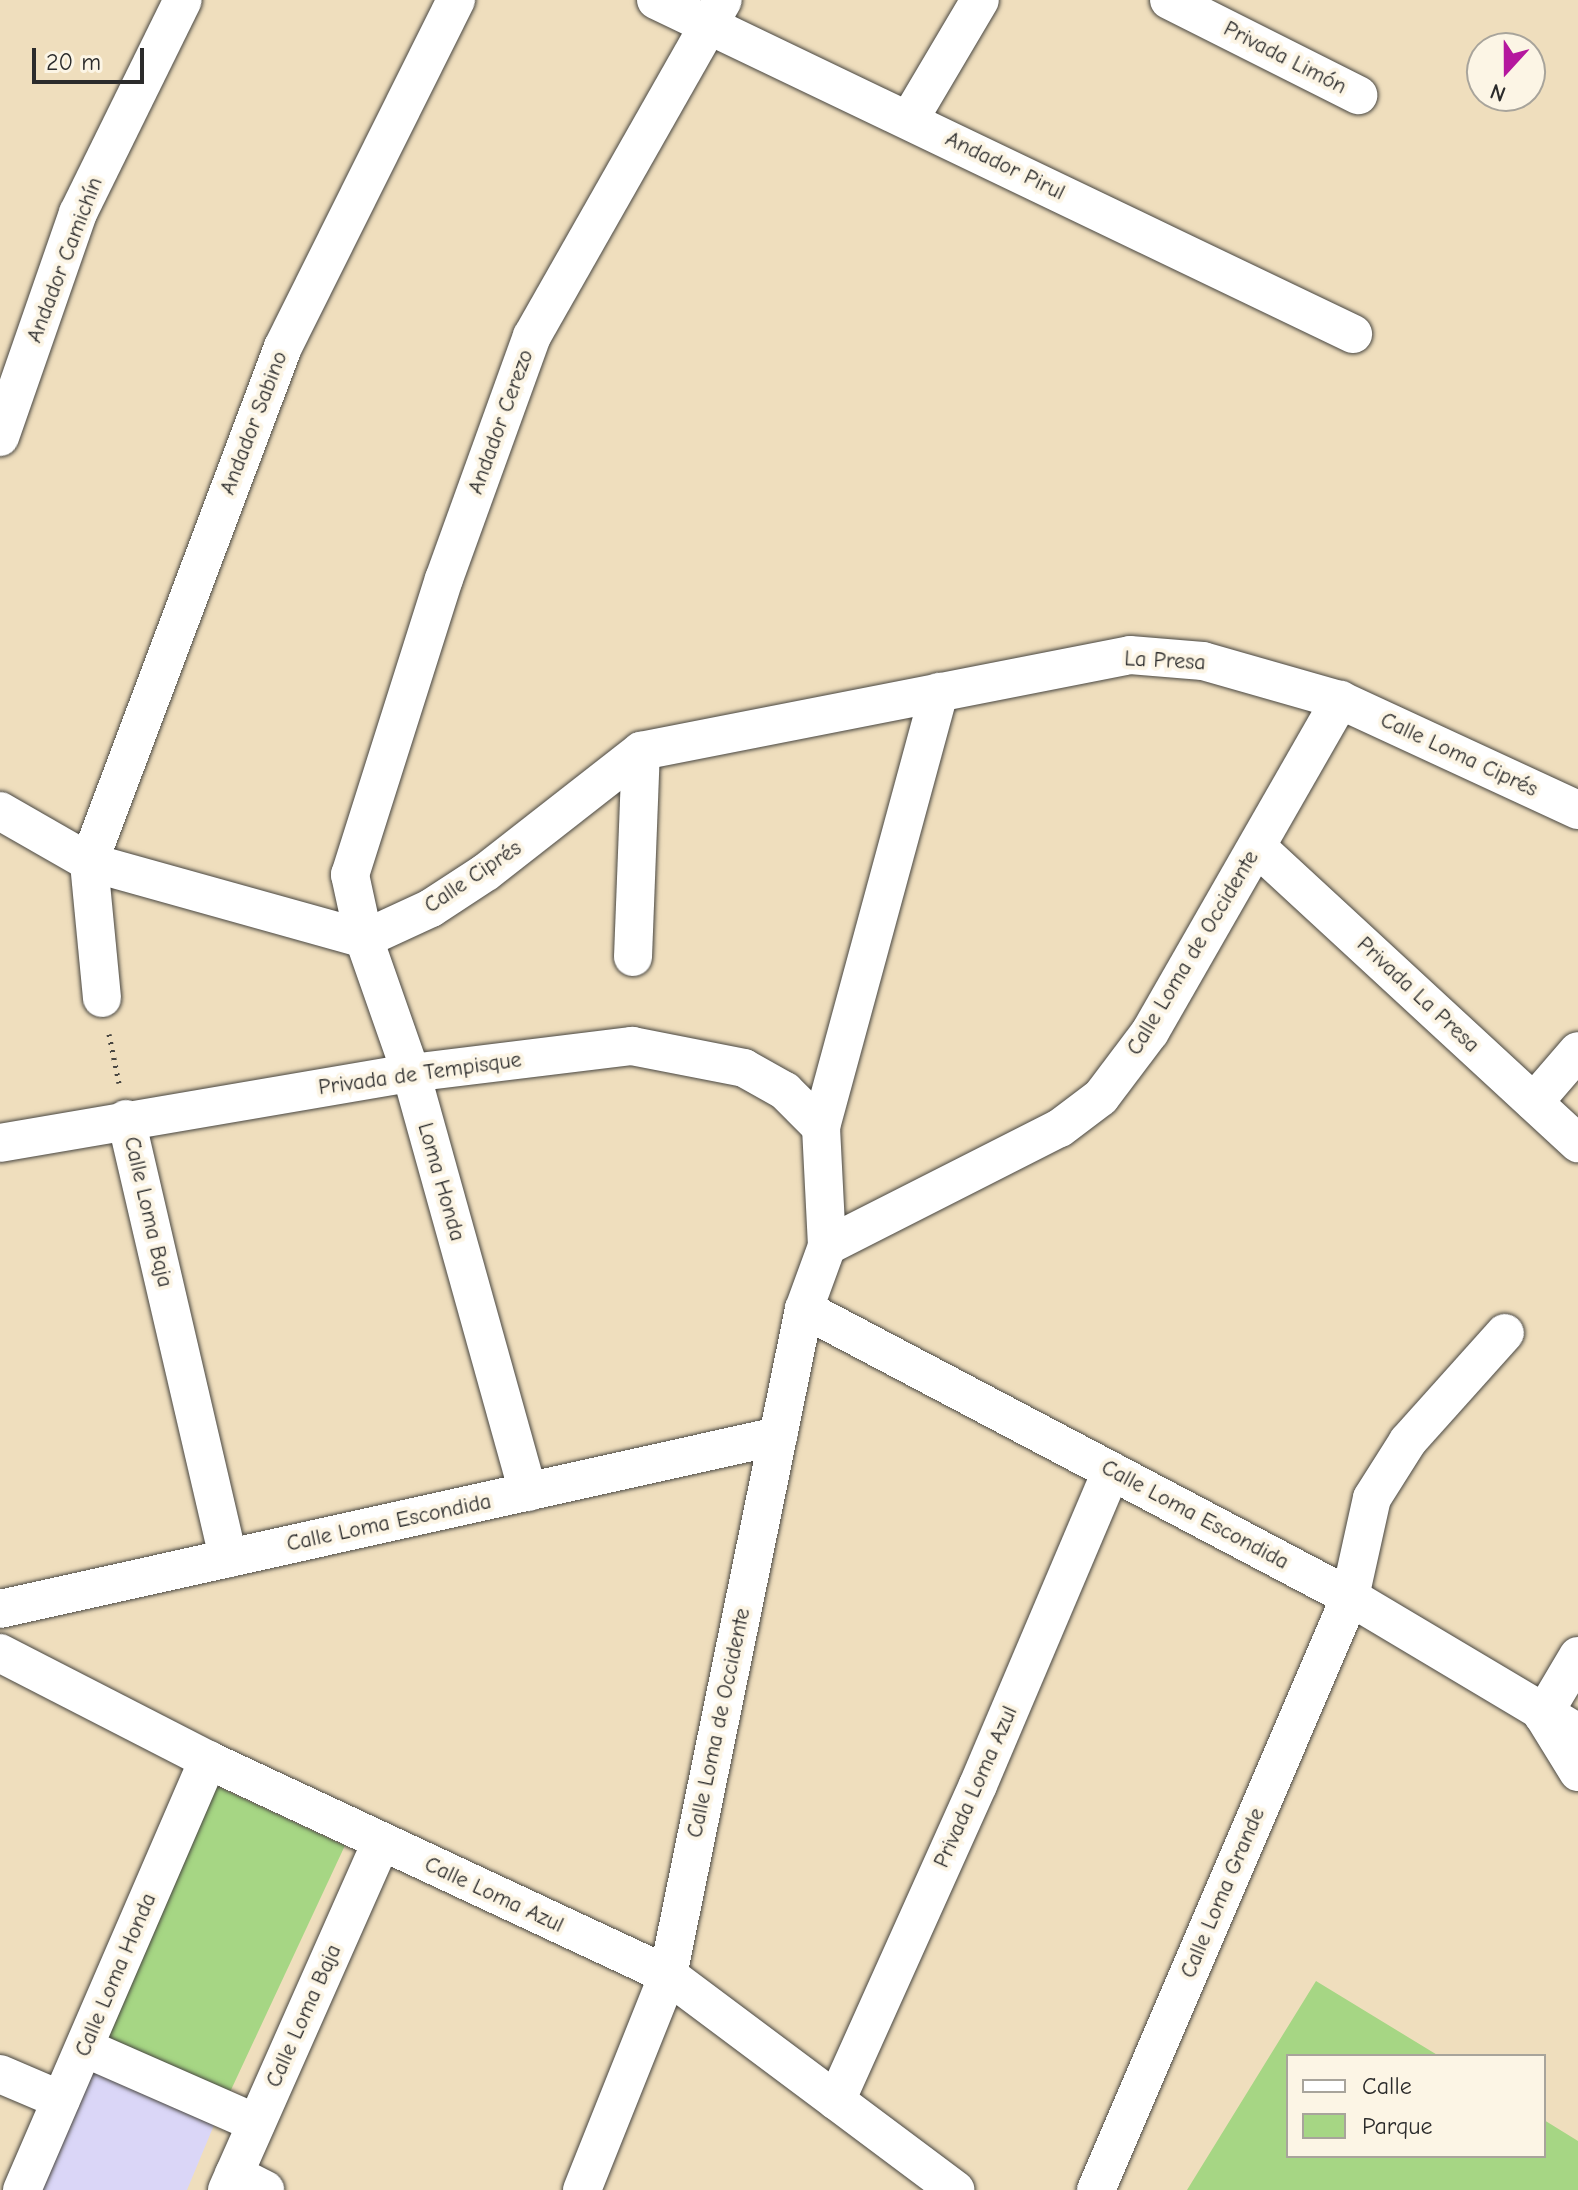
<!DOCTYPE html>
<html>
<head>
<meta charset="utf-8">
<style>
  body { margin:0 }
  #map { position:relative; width:1578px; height:2190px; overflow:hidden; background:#efdebd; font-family:"Comic Neue",sans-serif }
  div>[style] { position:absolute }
  .built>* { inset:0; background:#dad6f7 }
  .green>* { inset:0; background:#a6d684; transform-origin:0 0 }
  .path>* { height:5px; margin-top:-2.5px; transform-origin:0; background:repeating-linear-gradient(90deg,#484641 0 2px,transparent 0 8px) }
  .roads { filter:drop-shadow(0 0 2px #484641) drop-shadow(0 0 2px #484641) }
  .minor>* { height:38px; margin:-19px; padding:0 19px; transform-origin:19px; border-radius:19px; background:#fff }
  span { translate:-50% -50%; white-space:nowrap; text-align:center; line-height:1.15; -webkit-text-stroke:8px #fcf5e5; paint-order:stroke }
  .street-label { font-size:22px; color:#2b2b2b }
  .legend { position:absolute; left:1286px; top:2054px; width:260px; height:104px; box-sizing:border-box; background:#fcf5e5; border:2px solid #a8a49b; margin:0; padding:10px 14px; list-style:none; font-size:24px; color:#2b2b2b }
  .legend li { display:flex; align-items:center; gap:16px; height:40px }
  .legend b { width:40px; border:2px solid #a8a49b }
  .north { position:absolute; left:1466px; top:32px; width:80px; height:80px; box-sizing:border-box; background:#fcf5e5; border:2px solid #a8a49b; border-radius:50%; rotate:201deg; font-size:22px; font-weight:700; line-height:32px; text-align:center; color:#2b2b2b }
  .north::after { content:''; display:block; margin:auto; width:28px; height:36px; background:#b5179e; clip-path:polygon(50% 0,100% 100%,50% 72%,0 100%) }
  .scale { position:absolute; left:32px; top:48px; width:112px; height:36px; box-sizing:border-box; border:4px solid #2b2b2b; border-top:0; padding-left:10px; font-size:24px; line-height:28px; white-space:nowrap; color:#2b2b2b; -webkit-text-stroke:6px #fcf5e5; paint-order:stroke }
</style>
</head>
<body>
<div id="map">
  <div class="built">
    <i style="clip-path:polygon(90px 2058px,219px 2113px,187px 2190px,36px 2190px)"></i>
  </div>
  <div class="green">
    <i style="left:208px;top:1782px;width:151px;height:286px;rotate:25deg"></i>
    <i style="clip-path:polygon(1316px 1981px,1439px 2056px,1288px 2056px,1288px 2156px,1544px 2156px,1544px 2120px,1578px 2141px,1578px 2190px,1187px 2190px)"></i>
  </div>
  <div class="path">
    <i style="left:109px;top:1034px;width:50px;rotate:78.5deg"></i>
  </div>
  <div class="roads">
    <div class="minor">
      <i style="left:656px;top:0;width:773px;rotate:25.6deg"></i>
      <i style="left:1169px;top:0;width:212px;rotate:26.7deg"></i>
      <i style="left:909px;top:120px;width:139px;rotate:-59.4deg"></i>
      <i style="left:0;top:437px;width:237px;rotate:-70.8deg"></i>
      <i style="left:78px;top:213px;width:237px;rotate:-63.8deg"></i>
      <i style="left:0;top:811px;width:103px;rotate:29.8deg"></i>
      <i style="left:89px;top:862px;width:286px;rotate:15.6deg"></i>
      <i style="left:364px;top:939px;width:74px;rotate:-24.8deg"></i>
      <i style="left:431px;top:908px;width:66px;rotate:-33.2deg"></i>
      <i style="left:486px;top:872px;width:197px;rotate:-38deg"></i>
      <i style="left:641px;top:751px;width:498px;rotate:-11.1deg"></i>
      <i style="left:1130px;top:655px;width:73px;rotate:4.7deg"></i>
      <i style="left:1203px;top:661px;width:142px;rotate:15.9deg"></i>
      <i style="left:1340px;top:700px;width:262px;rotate:24.8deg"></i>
      <i style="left:1257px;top:847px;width:437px;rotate:42.7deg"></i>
      <i style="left:633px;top:957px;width:206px;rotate:-87.8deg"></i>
      <i style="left:102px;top:998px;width:137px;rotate:-95.5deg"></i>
      <i style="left:89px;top:862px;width:550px;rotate:-69.36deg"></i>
      <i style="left:283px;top:347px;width:388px;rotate:-63.5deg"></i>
      <i style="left:1534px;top:1102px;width:67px;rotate:-49.2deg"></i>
      <i style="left:126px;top:1119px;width:451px;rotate:76.9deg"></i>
      <i style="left:0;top:1143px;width:417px;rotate:-9.7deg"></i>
      <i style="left:411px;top:1073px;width:223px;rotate:-7deg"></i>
      <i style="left:632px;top:1046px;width:114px;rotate:11.1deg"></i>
      <i style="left:744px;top:1068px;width:47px;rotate:29.3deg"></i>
      <i style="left:785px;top:1091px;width:51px;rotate:45deg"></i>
      <i style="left:827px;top:1246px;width:261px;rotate:-26.9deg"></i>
      <i style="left:1060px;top:1128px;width:51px;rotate:-37.1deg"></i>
      <i style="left:1101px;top:1097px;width:81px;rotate:-53deg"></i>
      <i style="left:1150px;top:1032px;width:383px;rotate:-60.2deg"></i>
      <i style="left:804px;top:1309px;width:617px;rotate:27.81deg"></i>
      <i style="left:1350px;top:1597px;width:265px;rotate:30.8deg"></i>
      <i style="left:528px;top:1492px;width:435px;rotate:-105.6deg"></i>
      <i style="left:411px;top:1073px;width:142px;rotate:-109.3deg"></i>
      <i style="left:364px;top:939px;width:66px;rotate:-102.3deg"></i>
      <i style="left:350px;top:875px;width:311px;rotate:-72.4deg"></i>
      <i style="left:444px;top:579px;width:258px;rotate:-70.1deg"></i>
      <i style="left:532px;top:336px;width:386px;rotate:-60.4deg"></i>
      <i style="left:0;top:1609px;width:797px;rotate:-12.54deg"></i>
      <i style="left:0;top:1653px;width:234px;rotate:27.2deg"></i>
      <i style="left:208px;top:1760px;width:508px;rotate:25.05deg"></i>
      <i style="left:668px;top:1975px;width:359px;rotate:36.8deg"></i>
      <i style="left:1578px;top:1656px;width:69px;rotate:120.7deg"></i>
      <i style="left:1543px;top:1715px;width:67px;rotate:58.4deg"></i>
      <i style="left:85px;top:2048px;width:187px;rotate:23.7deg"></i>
      <i style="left:0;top:2074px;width:66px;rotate:23.1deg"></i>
      <i style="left:836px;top:2101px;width:346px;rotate:-65.8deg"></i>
      <i style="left:978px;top:1785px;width:341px;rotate:-67deg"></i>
      <i style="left:234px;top:2174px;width:35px;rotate:27deg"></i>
      <i style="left:22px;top:2190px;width:469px;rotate:-66.6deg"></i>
      <i style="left:227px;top:2190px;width:381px;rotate:-66.1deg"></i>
      <i style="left:582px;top:2190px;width:232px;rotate:-68.2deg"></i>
      <i style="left:668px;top:1975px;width:680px;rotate:-78.46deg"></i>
      <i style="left:804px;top:1309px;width:67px;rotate:-69.9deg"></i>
      <i style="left:827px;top:1246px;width:119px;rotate:-92.9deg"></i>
      <i style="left:821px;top:1127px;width:451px;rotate:-74.8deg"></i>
      <i style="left:1096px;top:2190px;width:645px;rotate:-66.81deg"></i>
      <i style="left:1350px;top:1597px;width:101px;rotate:-77.5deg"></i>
      <i style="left:1372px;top:1498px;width:67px;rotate:-57.7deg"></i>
      <i style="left:1408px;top:1441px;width:145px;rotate:-48.1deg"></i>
    </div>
  </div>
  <div class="street-label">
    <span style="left:1285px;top:58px;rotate:27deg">Privada Limón</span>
    <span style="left:1005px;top:166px;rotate:26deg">Andador Pirul</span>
    <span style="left:65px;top:260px;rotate:-69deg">Andador Camichín</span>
    <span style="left:501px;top:422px;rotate:-70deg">Andador Cerezo</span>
    <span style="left:254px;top:423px;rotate:-69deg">Andador Sabino</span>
    <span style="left:1165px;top:661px;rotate:3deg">La Presa</span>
    <span style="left:1459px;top:755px;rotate:25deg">Calle Loma Ciprés</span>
    <span style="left:473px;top:877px;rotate:-34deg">Calle Ciprés</span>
    <span style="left:1193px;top:953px;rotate:-59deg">Calle Loma de Occidente</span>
    <span style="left:1418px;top:995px;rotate:43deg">Privada La Presa</span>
    <span style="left:420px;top:1074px;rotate:-8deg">Privada de Tempisque</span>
    <span style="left:441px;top:1182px;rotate:74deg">Loma Honda</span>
    <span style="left:148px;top:1212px;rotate:77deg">Calle Loma Baja</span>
    <span style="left:1195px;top:1515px;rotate:28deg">Calle Loma Escondida</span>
    <span style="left:389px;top:1523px;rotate:-12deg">Calle Loma Escondida</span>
    <span style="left:719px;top:1723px;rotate:-78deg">Calle Loma de Occidente</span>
    <span style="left:976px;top:1787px;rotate:-66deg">Privada Loma Azul</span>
    <span style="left:1223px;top:1893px;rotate:-67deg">Calle Loma Grande</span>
    <span style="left:494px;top:1895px;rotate:25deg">Calle Loma Azul</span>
    <span style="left:116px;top:1975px;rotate:-67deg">Calle Loma Honda</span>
    <span style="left:304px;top:2016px;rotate:-66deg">Calle Loma Baja</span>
  </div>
  <ul class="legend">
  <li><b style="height:10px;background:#fff"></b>Calle</li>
  <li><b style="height:22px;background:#a6d684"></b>Parque</li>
  </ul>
  <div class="north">N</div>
  <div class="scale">20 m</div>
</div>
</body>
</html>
